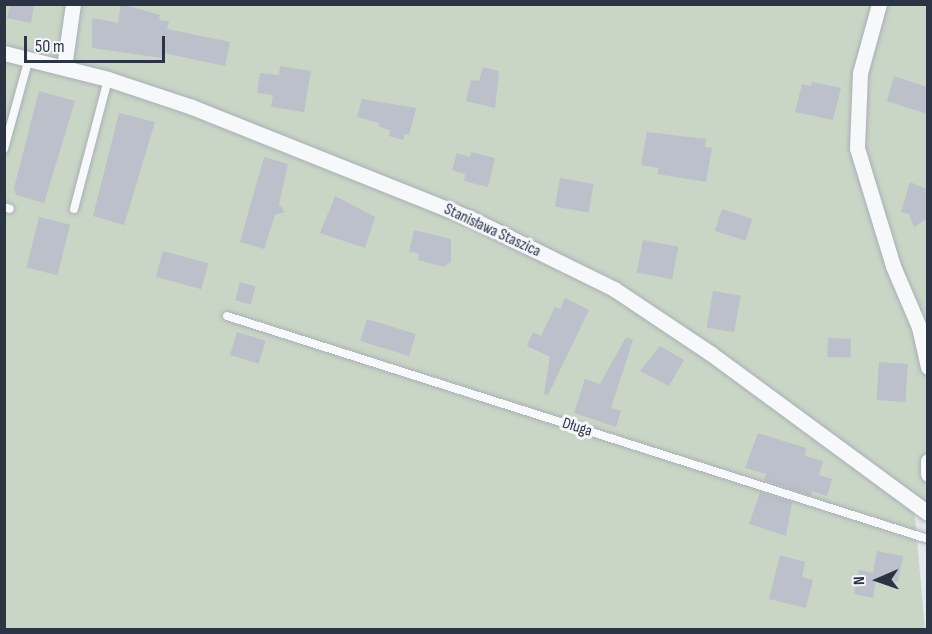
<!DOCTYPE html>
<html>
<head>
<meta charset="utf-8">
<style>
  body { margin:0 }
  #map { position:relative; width:932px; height:634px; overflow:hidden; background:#e4e7ec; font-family:"Sofia Sans Condensed",sans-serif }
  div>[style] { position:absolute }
  .green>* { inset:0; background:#c9d6c5 }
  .building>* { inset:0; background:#bbc0ca; transform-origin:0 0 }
  .roads { filter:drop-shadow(0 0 2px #a9aeb7) drop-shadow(0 0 2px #a9aeb7) }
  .lane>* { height:8px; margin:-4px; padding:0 4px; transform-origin:4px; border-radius:4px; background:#f7f8fa }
  .street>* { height:15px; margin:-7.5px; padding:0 7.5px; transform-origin:7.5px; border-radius:7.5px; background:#f7f8fa }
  span { translate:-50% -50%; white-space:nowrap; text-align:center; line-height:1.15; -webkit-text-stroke:6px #f4f6f9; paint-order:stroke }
  .street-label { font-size:16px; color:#2b3445 }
  .frame { position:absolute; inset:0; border:6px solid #2b3445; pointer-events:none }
  .north { position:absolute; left:848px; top:550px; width:60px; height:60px; -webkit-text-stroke:4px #f4f6f9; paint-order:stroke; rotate:268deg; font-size:16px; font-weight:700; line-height:24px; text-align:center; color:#2b3445 }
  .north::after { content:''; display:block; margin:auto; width:21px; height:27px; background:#2b3445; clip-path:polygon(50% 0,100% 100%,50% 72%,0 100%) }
  .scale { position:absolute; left:24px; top:36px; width:141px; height:27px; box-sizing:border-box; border:3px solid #2b3445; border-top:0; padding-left:8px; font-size:18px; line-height:21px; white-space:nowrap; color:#2b3445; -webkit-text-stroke:4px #f4f6f9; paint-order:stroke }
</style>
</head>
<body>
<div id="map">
  <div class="green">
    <i style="clip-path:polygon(4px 5px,927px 5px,927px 506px,913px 496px,925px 629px,5px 629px)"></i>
  </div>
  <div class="building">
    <i style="clip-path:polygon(10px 4px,34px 4px,31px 23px,7px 18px)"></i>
    <i style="clip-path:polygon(121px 4px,160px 15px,159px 20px,169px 21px,167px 29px,230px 42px,225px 66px,163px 53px,162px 58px,92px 48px,92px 18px,118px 23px)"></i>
    <i style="clip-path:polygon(280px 66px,311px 71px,304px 112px,271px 107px,273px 95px,257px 93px,260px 73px,279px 75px)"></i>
    <i style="clip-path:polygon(483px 67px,499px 71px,495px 108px,466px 101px,471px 80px,479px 81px)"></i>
    <i style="clip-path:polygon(894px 76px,927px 87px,927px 114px,887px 101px)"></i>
    <i style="clip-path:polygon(812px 82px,841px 88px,833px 120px,795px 112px,802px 84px,811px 86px)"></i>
    <i style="clip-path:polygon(39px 91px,75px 101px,44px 203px,16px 195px,14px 188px)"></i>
    <i style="clip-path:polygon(362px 99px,416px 108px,409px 135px,405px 134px,403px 140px,389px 136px,390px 130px,379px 127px,379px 123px,357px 117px)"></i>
    <i style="clip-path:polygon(119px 113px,155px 122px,124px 225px,93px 216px)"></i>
    <i style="clip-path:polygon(647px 132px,706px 139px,705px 147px,712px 148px,706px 182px,657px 174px,659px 168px,641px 165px)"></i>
    <i style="clip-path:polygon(471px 152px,495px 158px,488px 187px,464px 181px,465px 174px,452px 170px,457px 153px,470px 157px)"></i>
    <i style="clip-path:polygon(264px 157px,288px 164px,279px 204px,285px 212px,275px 215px,264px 249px,240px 242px)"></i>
    <i style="left:560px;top:178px;width:34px;height:29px;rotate:10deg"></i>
    <i style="clip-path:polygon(910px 182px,927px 189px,927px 219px,914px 227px,909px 214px,901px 212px)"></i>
    <i style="clip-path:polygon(335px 196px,375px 217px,365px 248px,320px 233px)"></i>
    <i style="left:722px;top:209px;width:32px;height:23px;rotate:18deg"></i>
    <i style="left:39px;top:217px;width:32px;height:52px;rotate:14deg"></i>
    <i style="clip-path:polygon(414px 230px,451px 239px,451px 261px,444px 267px,418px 260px,419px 253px,409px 252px)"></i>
    <i style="left:643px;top:240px;width:36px;height:33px;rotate:11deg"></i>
    <i style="left:163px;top:251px;width:47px;height:27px;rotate:15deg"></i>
    <i style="left:240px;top:282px;width:16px;height:19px;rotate:15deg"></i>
    <i style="left:713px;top:291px;width:28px;height:37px;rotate:10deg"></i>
    <i style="clip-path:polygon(565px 298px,589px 310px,548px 395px,544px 394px,550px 357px,527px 346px,533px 332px,541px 336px,555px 307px,560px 309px)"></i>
    <i style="left:367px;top:319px;width:51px;height:23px;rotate:17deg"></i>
    <i style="left:237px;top:332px;width:30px;height:24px;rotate:17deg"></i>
    <i style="clip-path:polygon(626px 337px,633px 340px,611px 408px,621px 411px,616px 427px,574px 413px,585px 379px,600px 384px)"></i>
    <i style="left:828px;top:338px;width:23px;height:19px;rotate:2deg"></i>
    <i style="clip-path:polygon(660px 346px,684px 360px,669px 386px,640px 371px)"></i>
    <i style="left:879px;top:362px;width:29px;height:38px;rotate:4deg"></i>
    <i style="clip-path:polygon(758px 433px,806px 448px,805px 456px,823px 461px,819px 475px,832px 479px,827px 496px,812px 491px,811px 496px,764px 480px,766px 474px,745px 468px)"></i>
    <i style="clip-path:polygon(760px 492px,792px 502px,786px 536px,749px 524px)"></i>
    <i style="clip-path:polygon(877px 551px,903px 556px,898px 582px,876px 578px,873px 598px,854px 594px,859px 570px,873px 573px)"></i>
    <i style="clip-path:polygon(780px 555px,805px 562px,802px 577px,813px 580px,806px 608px,769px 599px)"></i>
  </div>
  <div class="roads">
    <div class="lane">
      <i style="left:4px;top:149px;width:94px;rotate:-74.6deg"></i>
      <i style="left:4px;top:207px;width:6px;rotate:18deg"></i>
      <i style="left:74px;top:209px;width:134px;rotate:-75.3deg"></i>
      <i style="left:227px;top:316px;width:736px;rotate:17.65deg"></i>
    </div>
    <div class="street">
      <i style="left:879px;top:4px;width:72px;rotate:105.4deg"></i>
      <i style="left:860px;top:73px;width:75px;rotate:92.3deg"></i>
      <i style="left:857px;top:148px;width:123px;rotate:73deg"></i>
      <i style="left:893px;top:266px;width:66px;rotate:66.9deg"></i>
      <i style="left:919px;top:327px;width:41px;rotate:77.3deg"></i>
      <i style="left:4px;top:53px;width:107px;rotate:14deg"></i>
      <i style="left:108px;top:79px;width:89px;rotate:18.4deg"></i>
      <i style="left:192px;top:107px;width:299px;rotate:21.8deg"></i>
      <i style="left:470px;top:218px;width:161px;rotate:26.2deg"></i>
      <i style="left:614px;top:289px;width:115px;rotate:33.7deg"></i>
      <i style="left:710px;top:353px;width:270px;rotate:36.3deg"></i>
      <i style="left:64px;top:67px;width:64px;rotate:-81.9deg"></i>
      <i style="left:928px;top:461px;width:13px;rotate:90deg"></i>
    </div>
  </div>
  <div class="street-label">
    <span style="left:492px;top:231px;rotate:25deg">Stanisława Staszica</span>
    <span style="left:577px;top:428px;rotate:18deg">Długa</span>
  </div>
  <div class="frame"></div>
  <div class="north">N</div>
  <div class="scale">50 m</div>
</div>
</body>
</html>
